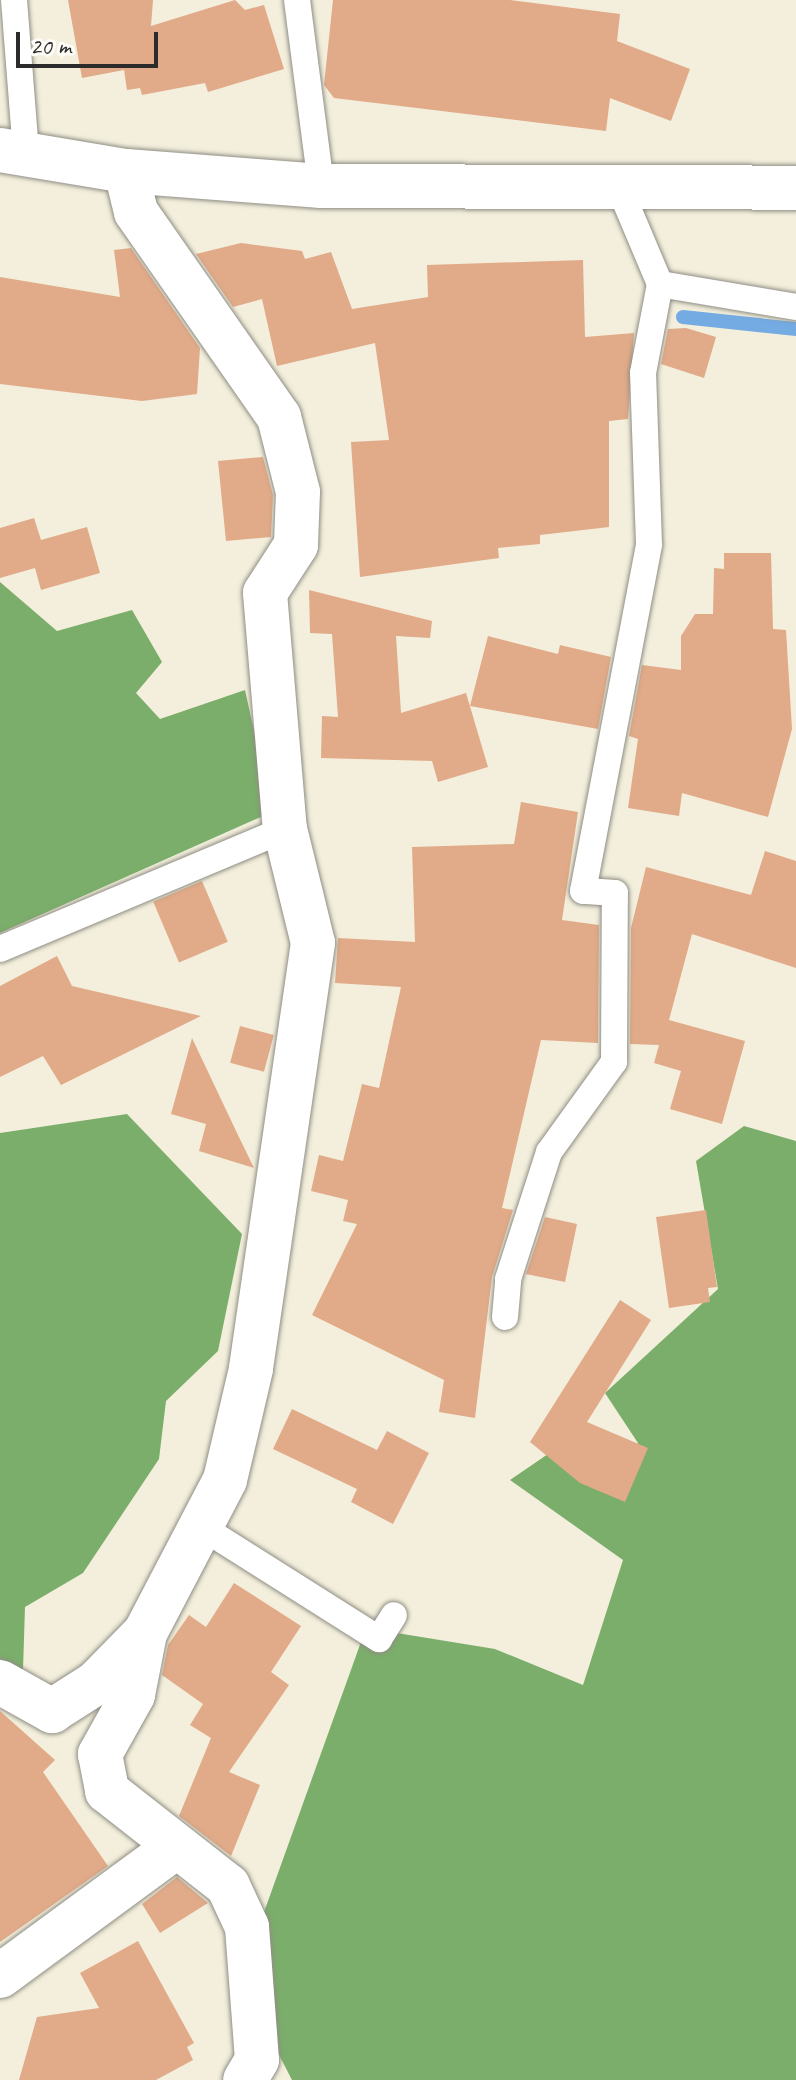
<!DOCTYPE html>
<html>
<head>
<meta charset="utf-8">
<style>
  body { margin:0 }
  #map { position:relative; width:796px; height:2080px; overflow:hidden; background:#f3efdc; font-family:Caveat,sans-serif }
  div>[style] { position:absolute }
  .forest>* { inset:0; background:#7bae6a }
  .stream>* { height:14px; margin:-7px; padding:0 7px; transform-origin:7px; border-radius:7px; background:#74abe3 }
  .building>* { inset:0; background:#e1aa88; transform-origin:0 0 }
  .roads { filter:drop-shadow(0 0 2px #8f8d84) drop-shadow(0 0 2px #8f8d84) }
  .lane>* { height:26px; margin:-13px; padding:0 13px; transform-origin:13px; border-radius:13px; background:#fff }
  .street>* { height:44px; margin:-22px; padding:0 22px; transform-origin:22px; border-radius:22px; background:#fff }
  .secondary>* { height:44px; margin:-22px; padding:0 22px; transform-origin:22px; border-radius:22px; background:#fff }
  span { translate:-50% -50%; white-space:nowrap; text-align:center; line-height:1.15; -webkit-text-stroke:6px #fdfcf7; paint-order:stroke }
  .scale { position:absolute; left:16px; top:32px; width:142px; height:36px; box-sizing:border-box; border:4px solid #2b2b2b; border-top:0; padding-left:10px; font-size:24px; line-height:28px; white-space:nowrap; color:#2b2b2b; -webkit-text-stroke:6px #fdfcf7; paint-order:stroke }
</style>
</head>
<body>
<div id="map">
  <div class="forest">
    <i style="clip-path:polygon(0 582px,57px 631px,132px 610px,162px 662px,136px 693px,160px 719px,245px 690px,272px 812px,0 933px)"></i>
    <i style="clip-path:polygon(127px 1114px,242px 1234px,218px 1351px,166px 1401px,159px 1459px,83px 1573px,25px 1607px,23px 1670px,0 1659px,0 1133px)"></i>
    <i style="clip-path:polygon(744px 1126px,796px 1141px,796px 2080px,292px 2080px,240px 1979px,366px 1628px,495px 1649px,583px 1685px,623px 1560px,510px 1480px,548px 1454px,619px 1488px,638px 1443px,605px 1393px,718px 1289px,696px 1161px)"></i>
  </div>
  <div class="stream">
    <i style="left:683px;top:317px;width:114px;rotate:6.1deg"></i>
  </div>
  <div class="building">
    <i style="clip-path:polygon(68px 0,153px 0,151px 26px,235px 0,245px 10px,264px 5px,284px 69px,208px 92px,205px 83px,142px 95px,140px 88px,127px 90px,124px 70px,82px 78px)"></i>
    <i style="clip-path:polygon(333px 0,510px 0,620px 14px,617px 41px,690px 69px,671px 121px,610px 98px,606px 131px,334px 98px,324px 85px)"></i>
    <i style="clip-path:polygon(241px 243px,302px 251px,305px 259px,331px 252px,352px 309px,428px 297px,427px 265px,583px 260px,585px 337px,634px 333px,628px 419px,609px 421px,609px 527px,540px 535px,540px 544px,498px 548px,499px 558px,360px 577px,351px 442px,389px 440px,375px 343px,277px 366px,262px 299px,233px 307px,196px 254px)"></i>
    <i style="clip-path:polygon(131px 248px,200px 348px,197px 394px,142px 401px,0 384px,0 277px,120px 297px,114px 250px)"></i>
    <i style="clip-path:polygon(686px 328px,716px 337px,704px 378px,661px 364px,668px 329px)"></i>
    <i style="clip-path:polygon(263px 457px,273px 495px,271px 537px,226px 541px,218px 461px)"></i>
    <i style="clip-path:polygon(34px 518px,41px 540px,87px 527px,100px 573px,41px 590px,35px 568px,0 578px,0 528px)"></i>
    <i style="clip-path:polygon(724px 553px,771px 553px,773px 629px,786px 630px,792px 729px,768px 817px,682px 793px,679px 816px,628px 808px,638px 739px,629px 736px,642px 665px,681px 670px,681px 636px,695px 614px,713px 614px,714px 568px,724px 569px)"></i>
    <i style="clip-path:polygon(309px 590px,432px 621px,430px 638px,396px 636px,401px 713px,466px 693px,488px 767px,438px 782px,432px 761px,321px 758px,322px 716px,338px 717px,332px 634px,310px 633px)"></i>
    <i style="clip-path:polygon(488px 636px,558px 654px,560px 645px,611px 657px,598px 729px,470px 706px)"></i>
    <i style="clip-path:polygon(521px 802px,578px 812px,562px 920px,599px 925px,598px 1043px,541px 1040px,502px 1208px,513px 1210px,492px 1277px,475px 1418px,439px 1412px,444px 1380px,312px 1315px,357px 1224px,343px 1221px,348px 1200px,311px 1191px,319px 1155px,343px 1161px,362px 1084px,379px 1088px,401px 987px,335px 983px,338px 938px,415px 942px,412px 847px,514px 844px)"></i>
    <i style="clip-path:polygon(765px 851px,796px 861px,796px 968px,692px 934px,669px 1020px,745px 1041px,722px 1124px,670px 1109px,681px 1071px,654px 1063px,659px 1045px,630px 1044px,631px 928px,646px 867px,751px 895px)"></i>
    <i style="left:202px;top:881px;width:66px;height:53px;rotate:67deg"></i>
    <i style="clip-path:polygon(57px 956px,72px 986px,201px 1016px,61px 1085px,43px 1056px,0 1077px,0 986px)"></i>
    <i style="left:240px;top:1026px;width:35px;height:38px;rotate:15deg"></i>
    <i style="clip-path:polygon(192px 1038px,237px 1133px,254px 1168px,199px 1151px,206px 1124px,171px 1114px)"></i>
    <i style="clip-path:polygon(706px 1210px,717px 1287px,708px 1288px,710px 1302px,669px 1308px,656px 1217px)"></i>
    <i style="clip-path:polygon(545px 1217px,577px 1224px,565px 1282px,526px 1274px)"></i>
    <i style="clip-path:polygon(620px 1300px,651px 1320px,587px 1422px,648px 1448px,625px 1502px,580px 1483px,530px 1442px)"></i>
    <i style="clip-path:polygon(292px 1409px,377px 1450px,387px 1431px,429px 1453px,393px 1524px,351px 1502px,357px 1489px,273px 1449px)"></i>
    <i style="clip-path:polygon(234px 1583px,301px 1626px,271px 1672px,289px 1685px,229px 1772px,260px 1785px,231px 1856px,179px 1816px,211px 1738px,190px 1725px,203px 1704px,162px 1675px,168px 1645px,189px 1615px,206px 1627px)"></i>
    <i style="clip-path:polygon(0 1711px,55px 1760px,43px 1772px,108px 1866px,0 1942px)"></i>
    <i style="clip-path:polygon(177px 1877px,208px 1903px,160px 1933px,142px 1904px)"></i>
    <i style="clip-path:polygon(138px 1941px,194px 2043px,187px 2047px,193px 2060px,156px 2080px,19px 2080px,37px 2017px,99px 2008px,80px 1973px)"></i>
  </div>
  <div class="roads">
    <div class="lane">
      <i style="left:14px;top:0;width:154px;rotate:85.5deg"></i>
      <i style="left:297px;top:0;width:188px;rotate:82.6deg"></i>
      <i style="left:660px;top:284px;width:138px;rotate:9.6deg"></i>
      <i style="left:0;top:949px;width:309px;rotate:-22.8deg"></i>
      <i style="left:505px;top:1317px;width:38px;rotate:-85deg"></i>
      <i style="left:508px;top:1279px;width:133px;rotate:-72.1deg"></i>
      <i style="left:549px;top:1152px;width:111px;rotate:-54.2deg"></i>
      <i style="left:614px;top:1062px;width:169px;rotate:-89.7deg"></i>
      <i style="left:615px;top:893px;width:32px;rotate:-176deg"></i>
      <i style="left:583px;top:891px;width:353px;rotate:-79.2deg"></i>
      <i style="left:649px;top:544px;width:171px;rotate:-92deg"></i>
      <i style="left:643px;top:373px;width:91px;rotate:-79.2deg"></i>
      <i style="left:660px;top:284px;width:105px;rotate:-112.9deg"></i>
      <i style="left:200px;top:1526px;width:212px;rotate:32.3deg"></i>
      <i style="left:379px;top:1639px;width:28px;rotate:-58deg"></i>
    </div>
    <div class="street">
      <i style="left:126px;top:171px;width:42px;rotate:76.3deg"></i>
      <i style="left:136px;top:212px;width:250px;rotate:55.1deg"></i>
      <i style="left:279px;top:417px;width:77px;rotate:75.8deg"></i>
      <i style="left:298px;top:492px;width:53px;rotate:92.2deg"></i>
      <i style="left:296px;top:545px;width:57px;rotate:122.9deg"></i>
      <i style="left:265px;top:593px;width:237px;rotate:85.2deg"></i>
      <i style="left:285px;top:829px;width:117px;rotate:76.2deg"></i>
      <i style="left:313px;top:943px;width:430px;rotate:98.3deg"></i>
      <i style="left:251px;top:1369px;width:114px;rotate:103.2deg"></i>
      <i style="left:225px;top:1480px;width:173px;rotate:117.6deg"></i>
      <i style="left:145px;top:1633px;width:63px;rotate:101deg"></i>
      <i style="left:133px;top:1695px;width:68px;rotate:119.2deg"></i>
      <i style="left:100px;top:1754px;width:38px;rotate:79deg"></i>
      <i style="left:107px;top:1791px;width:154px;rotate:38.1deg"></i>
      <i style="left:228px;top:1886px;width:45px;rotate:65.1deg"></i>
      <i style="left:247px;top:1927px;width:133px;rotate:85.7deg"></i>
      <i style="left:257px;top:2060px;width:23px;rotate:121deg"></i>
      <i style="left:0;top:1682px;width:60px;rotate:29.1deg"></i>
      <i style="left:52px;top:1711px;width:52px;rotate:-32.5deg"></i>
      <i style="left:96px;top:1683px;width:70px;rotate:-45.6deg"></i>
      <i style="left:0;top:1976px;width:215px;rotate:-36.3deg"></i>
    </div>
    <div class="secondary">
      <i style="left:0;top:150px;width:128px;rotate:9.5deg"></i>
      <i style="left:126px;top:171px;width:196px;rotate:4.4deg"></i>
      <i style="left:321px;top:186px;width:475px;rotate:0.2deg"></i>
    </div>
  </div>
  <div class="scale">20 m</div>
</div>
</body>
</html>
